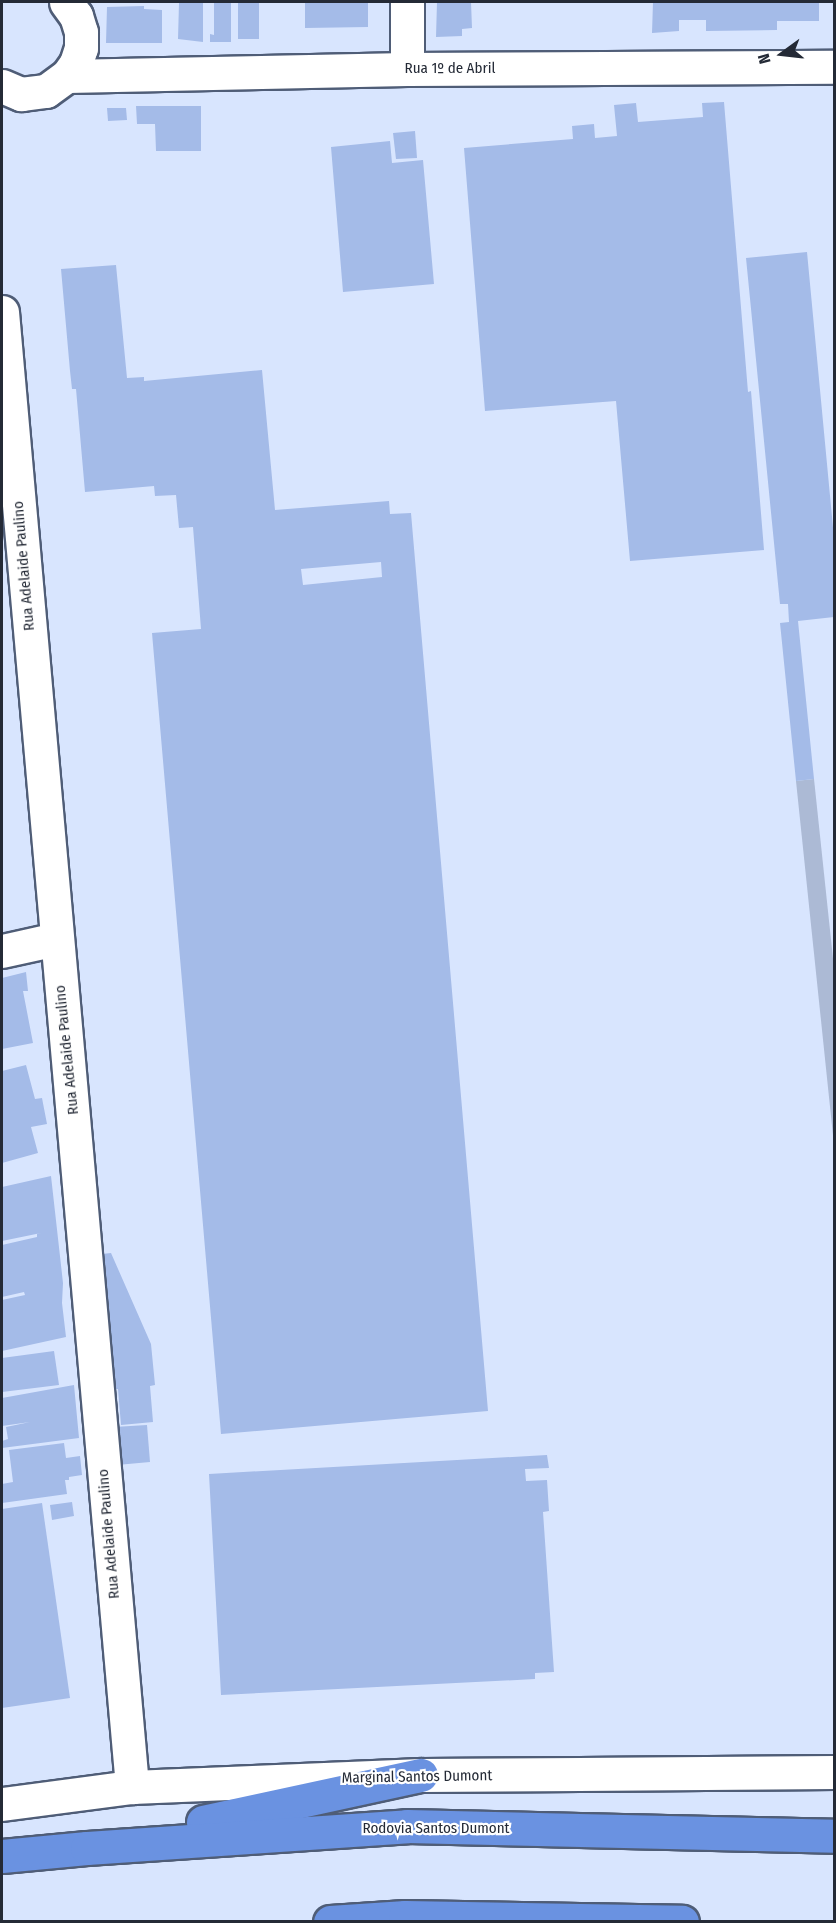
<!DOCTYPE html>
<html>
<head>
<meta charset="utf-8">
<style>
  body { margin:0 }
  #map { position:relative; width:836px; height:1923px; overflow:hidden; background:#d8e5fe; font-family:"Fira Sans Condensed",sans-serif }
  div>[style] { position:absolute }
  .green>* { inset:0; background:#acbad5 }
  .building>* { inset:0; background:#a4bbe8 }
  .roads { filter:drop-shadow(2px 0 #4f5d77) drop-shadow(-2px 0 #4f5d77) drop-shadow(0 2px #4f5d77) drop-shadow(0 -2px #4f5d77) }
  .street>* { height:33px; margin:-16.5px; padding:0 16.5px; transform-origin:16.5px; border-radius:16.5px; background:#fff }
  .secondary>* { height:33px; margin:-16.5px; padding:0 16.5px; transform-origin:16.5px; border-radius:16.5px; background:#fff }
  .highway>* { height:33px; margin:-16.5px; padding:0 16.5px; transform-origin:16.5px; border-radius:16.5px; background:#6a92e1 }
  span { translate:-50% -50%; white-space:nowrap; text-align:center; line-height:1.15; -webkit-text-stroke:4.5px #fff; paint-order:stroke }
  .street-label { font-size:15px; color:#242a36 }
  .frame { position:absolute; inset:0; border:3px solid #242a36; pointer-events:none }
  .north { position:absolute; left:752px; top:24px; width:60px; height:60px; -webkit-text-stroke:4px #fff; paint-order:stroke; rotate:255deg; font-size:16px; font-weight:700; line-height:24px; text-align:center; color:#242a36 }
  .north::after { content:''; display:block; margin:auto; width:21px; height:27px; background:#242a36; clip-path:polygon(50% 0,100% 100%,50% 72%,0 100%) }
</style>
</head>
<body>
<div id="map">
  <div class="green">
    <div style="clip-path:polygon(814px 779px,834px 968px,834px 1145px,796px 781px)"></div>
  </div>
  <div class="building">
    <div style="clip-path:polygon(238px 2px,259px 2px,259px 39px,238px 39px)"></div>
    <div style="clip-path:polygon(305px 2px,368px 2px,368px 27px,305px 28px)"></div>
    <div style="clip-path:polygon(437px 2px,471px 2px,472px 28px,462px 29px,462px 36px,436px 37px)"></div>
    <div style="clip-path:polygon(653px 2px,819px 2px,819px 21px,777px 21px,777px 30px,706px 31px,706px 20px,679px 20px,679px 31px,652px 33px)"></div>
    <div style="clip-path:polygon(179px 3px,203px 3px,203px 42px,178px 39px)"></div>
    <div style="clip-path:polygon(214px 3px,231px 3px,231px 42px,210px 42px,210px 34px,214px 35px)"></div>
    <div style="clip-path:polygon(144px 6px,144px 9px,162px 10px,162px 43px,106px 43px,107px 7px)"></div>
    <div style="clip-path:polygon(724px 102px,748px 392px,751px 391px,764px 550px,630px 561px,616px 401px,485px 411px,464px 148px,573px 139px,572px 126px,594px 124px,595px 138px,617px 136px,614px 105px,636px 103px,638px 122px,703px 117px,702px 103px)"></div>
    <div style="clip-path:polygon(136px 106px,201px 106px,201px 151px,156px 151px,155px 124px,137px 124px)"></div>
    <div style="clip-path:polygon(107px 108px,126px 108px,127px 120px,108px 121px)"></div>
    <div style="clip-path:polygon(415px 131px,417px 158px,396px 159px,393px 133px)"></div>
    <div style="clip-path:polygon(390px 141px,392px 163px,423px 160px,434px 284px,343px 292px,331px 147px)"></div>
    <div style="clip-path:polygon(807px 252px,834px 538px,834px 617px,798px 621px,814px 779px,796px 781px,780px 623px,789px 622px,788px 604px,780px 604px,746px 258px)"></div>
    <div style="clip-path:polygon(evenodd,116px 265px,127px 378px,144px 377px,144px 381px,262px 370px,275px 510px,389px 501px,390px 514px,411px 513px,488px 1411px,221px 1434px,152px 633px,201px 629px,193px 527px,179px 528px,176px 495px,155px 496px,154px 486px,85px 492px,76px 389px,72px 389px,70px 371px,61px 269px,116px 265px,381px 562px,382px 577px,303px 585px,301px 569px,381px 562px)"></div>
    <div style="clip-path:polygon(26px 972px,28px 991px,23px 991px,33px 1043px,2px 1049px,2px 978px)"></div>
    <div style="clip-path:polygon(26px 1065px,35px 1099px,42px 1098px,47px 1124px,31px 1127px,38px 1153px,2px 1163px,2px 1071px)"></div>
    <div style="clip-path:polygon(51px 1176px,63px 1283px,62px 1303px,66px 1337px,2px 1351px,2px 1300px,25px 1295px,24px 1292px,2px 1297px,2px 1245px,37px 1237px,37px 1234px,41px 1233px,2px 1241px,2px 1187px)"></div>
    <div style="clip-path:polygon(111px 1253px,151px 1344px,155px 1385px,150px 1386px,153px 1422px,121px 1425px,118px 1389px,114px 1389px,102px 1254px)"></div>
    <div style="clip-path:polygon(54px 1351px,59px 1385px,2px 1392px,2px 1358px)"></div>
    <div style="clip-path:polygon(74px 1385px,79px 1438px,2px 1448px,2px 1441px,8px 1439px,6px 1427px,30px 1422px,2px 1426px,2px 1398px)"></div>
    <div style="clip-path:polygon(147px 1425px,150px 1462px,117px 1465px,114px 1427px)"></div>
    <div style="clip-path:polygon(64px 1443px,66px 1458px,80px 1456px,82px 1475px,69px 1477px,69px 1480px,65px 1480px,67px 1494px,2px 1503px,2px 1484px,13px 1482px,9px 1450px)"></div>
    <div style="clip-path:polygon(547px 1455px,549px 1468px,525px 1469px,526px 1481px,547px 1480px,549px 1511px,543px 1512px,554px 1672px,535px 1673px,535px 1679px,221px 1695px,209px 1474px)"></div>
    <div style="clip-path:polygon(72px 1502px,74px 1516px,52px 1520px,50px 1505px)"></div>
    <div style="clip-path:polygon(42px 1503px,70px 1698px,2px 1708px,2px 1509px)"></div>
  </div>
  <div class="roads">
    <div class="street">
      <div style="left:407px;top:69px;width:67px;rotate:-90deg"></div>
      <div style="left:67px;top:76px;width:340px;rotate:-1.2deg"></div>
      <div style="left:407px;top:69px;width:427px;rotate:-0.3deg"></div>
      <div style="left:2px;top:86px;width:21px;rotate:23deg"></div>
      <div style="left:21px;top:94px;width:25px;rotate:-7deg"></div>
      <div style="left:46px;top:91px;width:26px;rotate:-36deg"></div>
      <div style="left:67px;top:76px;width:16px;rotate:-55deg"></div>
      <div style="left:76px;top:63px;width:16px;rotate:-72deg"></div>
      <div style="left:81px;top:48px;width:16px;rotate:-90deg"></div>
      <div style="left:81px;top:32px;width:17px;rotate:-107deg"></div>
      <div style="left:76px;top:16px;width:17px;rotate:-126deg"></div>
      <div style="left:2px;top:312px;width:1481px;rotate:84.96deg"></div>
      <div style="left:2px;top:951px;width:55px;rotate:-12.5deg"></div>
    </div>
    <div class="secondary">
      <div style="left:2px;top:1804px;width:131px;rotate:-7.5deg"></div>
      <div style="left:132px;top:1787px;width:289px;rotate:-2.4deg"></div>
      <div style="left:421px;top:1775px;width:413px;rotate:-0.4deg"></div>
    </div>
    <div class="highway">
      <div style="left:203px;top:1822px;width:223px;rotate:-12.2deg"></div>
      <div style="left:2px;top:1856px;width:85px;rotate:-5.4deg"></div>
      <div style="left:87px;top:1848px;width:321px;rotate:-3.9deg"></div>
      <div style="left:407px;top:1826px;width:427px;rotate:1.3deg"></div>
      <div style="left:330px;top:1922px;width:75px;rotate:-3.8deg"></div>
      <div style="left:405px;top:1917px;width:277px;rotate:1deg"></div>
    </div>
  </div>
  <div class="street-label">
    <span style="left:450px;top:69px">Rua 1º de Abril</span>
    <span style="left:24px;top:566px;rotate:-95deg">Rua Adelaide Paulino</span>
    <span style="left:67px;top:1050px;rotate:-96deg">Rua Adelaide Paulino</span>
    <span style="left:109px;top:1534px;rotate:-95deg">Rua Adelaide Paulino</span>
    <span style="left:417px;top:1777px;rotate:-1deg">Marginal Santos Dumont</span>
    <span style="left:436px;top:1829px">Rodovia Santos Dumont</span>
  </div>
  <div class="frame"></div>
  <div class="north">N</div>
</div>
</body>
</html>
